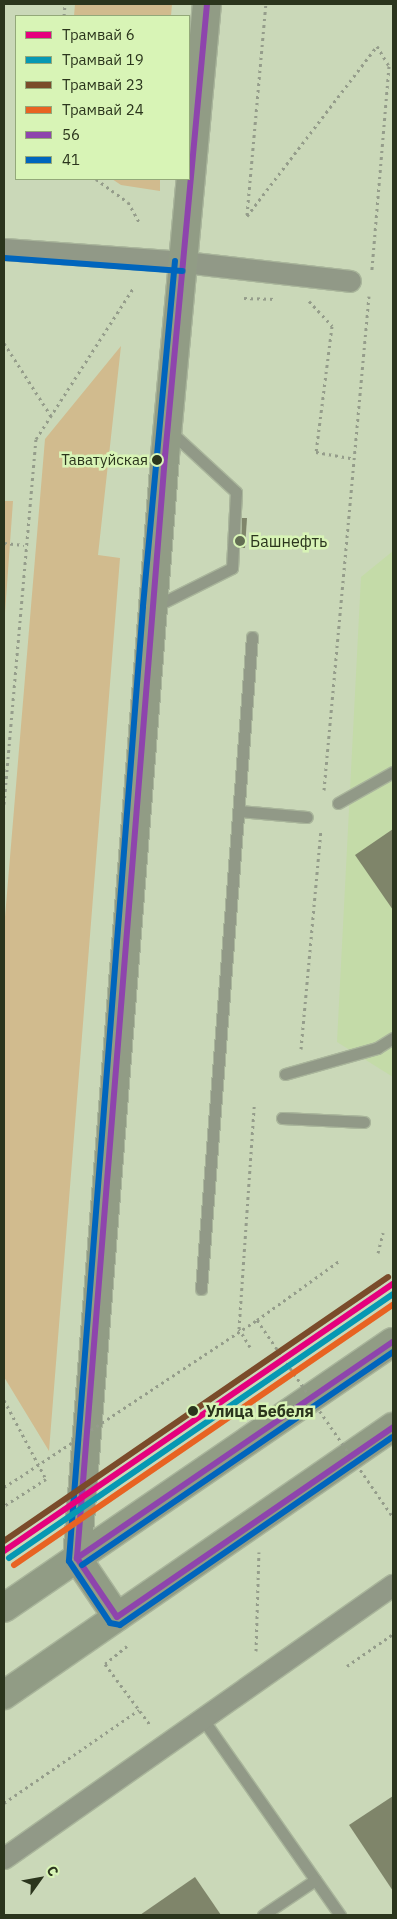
<!DOCTYPE html>
<html>
<head>
<meta charset="utf-8">
<style>
  body { margin:0 }
  #map { position:relative; width:397px; height:1919px; overflow:hidden; background:#cad8b8; font-family:"IBM Plex Sans",sans-serif }
  div>[style] { position:absolute }
  .built>* { inset:0; background:#c4dba8 }
  .green>* { inset:0; background:#d1bb8e }
  .building>* { inset:0; background:#7f856a }
  .path>* { height:3px; margin-top:-1.5px; transform-origin:0; background:repeating-linear-gradient(90deg,#959d8b 0 2.5px,transparent 0 6.5px) }
  .roads { filter:drop-shadow(1px 0 #a9b59b) drop-shadow(-1px 0 #a9b59b) drop-shadow(0 1px #a9b59b) drop-shadow(0 -1px #a9b59b) }
  .lane>* { height:11px; margin:-5.5px; padding:0 5.5px; transform-origin:5.5px; border-radius:5.5px; background:#919987 }
  .street>* { height:21px; margin:-10.5px; padding:0 10.5px; transform-origin:10.5px; border-radius:10.5px; background:#919987 }
  .primary>* { height:28px; margin:-14px; padding:0 14px; transform-origin:14px; border-radius:14px; background:#919c85 }
  .path-bridge>* { height:3px; margin-top:-1.5px; transform-origin:0; background:repeating-linear-gradient(90deg,#959d8b 0 2.5px,transparent 0 6.5px) }
  .bus-1>* { height:6px; margin:-3px; padding:0 3px; transform-origin:3px; border-radius:3px; background:#8e44ad }
  .bus-2>* { height:6px; margin:-3px; padding:0 3px; transform-origin:3px; border-radius:3px; background:#0065bd }
  .tram-1>* { height:6px; margin:-3px; padding:0 3px; transform-origin:3px; border-radius:3px; background:#e5007d }
  .tram-2>* { height:6px; margin:-3px; padding:0 3px; transform-origin:3px; border-radius:3px; background:#0698b3 }
  .tram-3>* { height:6px; margin:-3px; padding:0 3px; transform-origin:3px; border-radius:3px; background:#7a4b2a }
  .tram-4>* { height:6px; margin:-3px; padding:0 3px; transform-origin:3px; border-radius:3px; background:#e86322 }
  .dots>* { width:14px; height:14px; translate:-50% -50%; box-sizing:border-box; border:2px solid #d8f4b6; border-radius:50% }
  span { translate:-50% -50%; white-space:nowrap; text-align:center; line-height:1.15; -webkit-text-stroke:5px #d8f4b6; paint-order:stroke }
  .bus-label { font-size:15px; color:#2b351d }
  .right { translate:-100% -50%; text-align:right }
  .poi-label { font-size:16px; color:#2b351d }
  .left { translate:0 -50%; text-align:left }
  .stop-label { font-size:16px; color:#2b351d; font-weight:700 }
  .frame { position:absolute; inset:0; border:5px solid #2b351d; pointer-events:none }
  .legend { position:absolute; left:15px; top:15px; width:175px; height:165px; box-sizing:border-box; background:#d8f4b6; border:1px solid #93a879; margin:0; padding:6px 9px; list-style:none; font-size:15px; color:#2b351d }
  .legend li { display:flex; align-items:center; gap:10px; height:25px }
  .legend b { width:25px; border:1px solid #93a879 }
  .north { position:absolute; left:15px; top:1854px; width:50px; height:50px; -webkit-text-stroke:4px #d8f4b6; paint-order:stroke; rotate:58deg; font-size:14px; font-weight:700; line-height:20px; text-align:center; color:#2b351d }
  .north::after { content:''; display:block; margin:auto; width:18px; height:22px; background:#2b351d; clip-path:polygon(50% 0,100% 100%,50% 72%,0 100%) }
</style>
</head>
<body>
<div id="map">
  <div class="built">
    <div style="clip-path:polygon(393px 551px,393px 1077px,337px 1042px,361px 577px)"></div>
  </div>
  <div class="green">
    <div style="clip-path:polygon(75px 4px,172px 4px,171px 16px,74px 16px)"></div>
    <div style="clip-path:polygon(112px 179px,160px 179px,160px 191px,121px 185px)"></div>
    <div style="clip-path:polygon(121px 346px,98px 555px,120px 558px,49px 1451px,4px 1377px,4px 929px,45px 439px)"></div>
    <div style="clip-path:polygon(4px 501px,13px 501px,4px 627px)"></div>
  </div>
  <div class="building">
    <div style="clip-path:polygon(242px 518px,247px 518px,245px 548px,241px 548px)"></div>
    <div style="clip-path:polygon(393px 829px,393px 910px,355px 855px)"></div>
    <div style="clip-path:polygon(393px 1796px,393px 1891px,349px 1825px)"></div>
    <div style="clip-path:polygon(195px 1877px,221px 1915px,140px 1915px)"></div>
  </div>
  <div class="path">
    <div style="left:64px;top:16px;width:12px;rotate:-85deg"></div>
    <div style="left:96px;top:179px;width:39px;rotate:36deg"></div>
    <div style="left:128px;top:202px;width:23px;rotate:61deg"></div>
    <div style="left:247px;top:215px;width:212px;rotate:-84.9deg"></div>
    <div style="left:247px;top:216px;width:214px;rotate:-52.6deg"></div>
    <div style="left:377px;top:46px;width:23px;rotate:59deg"></div>
    <div style="left:389px;top:66px;width:205px;rotate:94.8deg"></div>
    <div style="left:244px;top:298px;width:32px;rotate:2deg"></div>
    <div style="left:309px;top:301px;width:34px;rotate:47deg"></div>
    <div style="left:332px;top:326px;width:127px;rotate:97.2deg"></div>
    <div style="left:316px;top:452px;width:39px;rotate:10deg"></div>
    <div style="left:4px;top:343px;width:87px;rotate:57.2deg"></div>
    <div style="left:4px;top:543px;width:20px;rotate:6deg"></div>
    <div style="left:324px;top:790px;width:496px;rotate:-84.8deg"></div>
    <div style="left:4px;top:804px;width:366px;rotate:-85deg"></div>
    <div style="left:36px;top:439px;width:181px;rotate:-57.2deg"></div>
    <div style="left:301px;top:1049px;width:219px;rotate:-84.8deg"></div>
    <div style="left:378px;top:1253px;width:21px;rotate:-76deg"></div>
    <div style="left:257px;top:1320px;width:101px;rotate:-35.7deg"></div>
    <div style="left:250px;top:1347px;width:21px;rotate:-121deg"></div>
    <div style="left:239px;top:1329px;width:223px;rotate:-86.1deg"></div>
    <div style="left:4px;top:1400px;width:89px;rotate:62deg"></div>
    <div style="left:46px;top:1479px;width:50px;rotate:147.3deg"></div>
    <div style="left:4px;top:1487px;width:26px;rotate:-32deg"></div>
    <div style="left:127px;top:1646px;width:28px;rotate:141deg"></div>
    <div style="left:105px;top:1664px;width:77px;rotate:53.4deg"></div>
    <div style="left:256px;top:1651px;width:99px;rotate:-88.3deg"></div>
    <div style="left:347px;top:1666px;width:56px;rotate:-34.8deg"></div>
    <div style="left:4px;top:1803px;width:164px;rotate:-34.6deg"></div>
  </div>
  <div class="roads">
    <div class="lane">
      <div style="left:154px;top:607px;width:87px;rotate:-26.6deg"></div>
      <div style="left:232px;top:568px;width:76px;rotate:-87deg"></div>
      <div style="left:236px;top:492px;width:90px;rotate:-137.3deg"></div>
      <div style="left:338px;top:803px;width:63px;rotate:-29.4deg"></div>
      <div style="left:239px;top:811px;width:68px;rotate:5deg"></div>
      <div style="left:285px;top:1074px;width:96px;rotate:-15.8deg"></div>
      <div style="left:377px;top:1048px;width:19px;rotate:-32deg"></div>
      <div style="left:282px;top:1118px;width:82px;rotate:2.8deg"></div>
      <div style="left:201px;top:1289px;width:654px;rotate:-85.53deg"></div>
      <div style="left:202px;top:1718px;width:241px;rotate:55deg"></div>
      <div style="left:263px;top:1915px;width:63px;rotate:-33.9deg"></div>
    </div>
    <div class="street">
      <div style="left:4px;top:249px;width:180px;rotate:4.1deg"></div>
      <div style="left:184px;top:262px;width:167px;rotate:6.5deg"></div>
      <div style="left:4px;top:1858px;width:475px;rotate:-35.1deg"></div>
    </div>
    <div class="primary">
      <div style="left:4px;top:1608px;width:471px;rotate:-34.4deg"></div>
      <div style="left:117px;top:1617px;width:71px;rotate:-124.1deg"></div>
      <div style="left:77px;top:1558px;width:1106px;rotate:-85.43deg"></div>
      <div style="left:165px;top:456px;width:454px;rotate:-84.7deg"></div>
      <div style="left:4px;top:1695px;width:472px;rotate:-34.6deg"></div>
    </div>
  </div>
  <div class="path-bridge">
    <div style="left:26px;top:1473px;width:277px;rotate:-33.5deg"></div>
    <div style="left:257px;top:1320px;width:239px;rotate:55.4deg"></div>
  </div>
  <div class="bus-1">
    <div style="left:207px;top:4px;width:454px;rotate:95.3deg"></div>
    <div style="left:165px;top:456px;width:1106px;rotate:94.57deg"></div>
    <div style="left:77px;top:1558px;width:71px;rotate:55.9deg"></div>
    <div style="left:117px;top:1617px;width:335px;rotate:-34.5deg"></div>
    <div style="left:77px;top:1558px;width:383px;rotate:-34.4deg"></div>
  </div>
  <div class="bus-2">
    <div style="left:4px;top:258px;width:179px;rotate:4.2deg"></div>
    <div style="left:175px;top:261px;width:347px;rotate:95.3deg"></div>
    <div style="left:143px;top:607px;width:957px;rotate:94.44deg"></div>
    <div style="left:69px;top:1561px;width:74px;rotate:56.5deg"></div>
    <div style="left:110px;top:1623px;width:10px;rotate:11deg"></div>
    <div style="left:120px;top:1625px;width:331px;rotate:-34.6deg"></div>
    <div style="left:82px;top:1565px;width:377px;rotate:-34.4deg"></div>
  </div>
  <div class="tram-1">
    <div style="left:4px;top:1551px;width:472px;rotate:-34.5deg"></div>
  </div>
  <div class="tram-2">
    <div style="left:9px;top:1558px;width:466px;rotate:-34.5deg"></div>
  </div>
  <div class="tram-3">
    <div style="left:4px;top:1541px;width:466px;rotate:-34.5deg"></div>
  </div>
  <div class="tram-4">
    <div style="left:14px;top:1565px;width:460px;rotate:-34.5deg"></div>
  </div>
  <div class="dots">
    <div style="left:157px;top:460px;background:#2b351d"></div>
    <div style="left:240px;top:541px;background:#636e53"></div>
    <div style="left:193px;top:1411px;background:#2b351d"></div>
  </div>
  <div class="bus-label">
    <span class="right" style="left:148px;top:460px">Таватуйская</span>
  </div>
  <div class="poi-label">
    <span class="left" style="left:250px;top:541px">Башнефть</span>
  </div>
  <div class="stop-label">
    <span class="left" style="left:206px;top:1411px">Улица Бебеля</span>
  </div>
  <div class="frame"></div>
  <ul class="legend">
  <li><b style="height:6px;background:#e5007d"></b>Трамвай 6</li>
  <li><b style="height:6px;background:#0698b3"></b>Трамвай 19</li>
  <li><b style="height:6px;background:#7a4b2a"></b>Трамвай 23</li>
  <li><b style="height:6px;background:#e86322"></b>Трамвай 24</li>
  <li><b style="height:6px;background:#8e44ad"></b>56</li>
  <li><b style="height:6px;background:#0065bd"></b>41</li>
  </ul>
  <div class="north">С</div>
</div>
</body>
</html>
